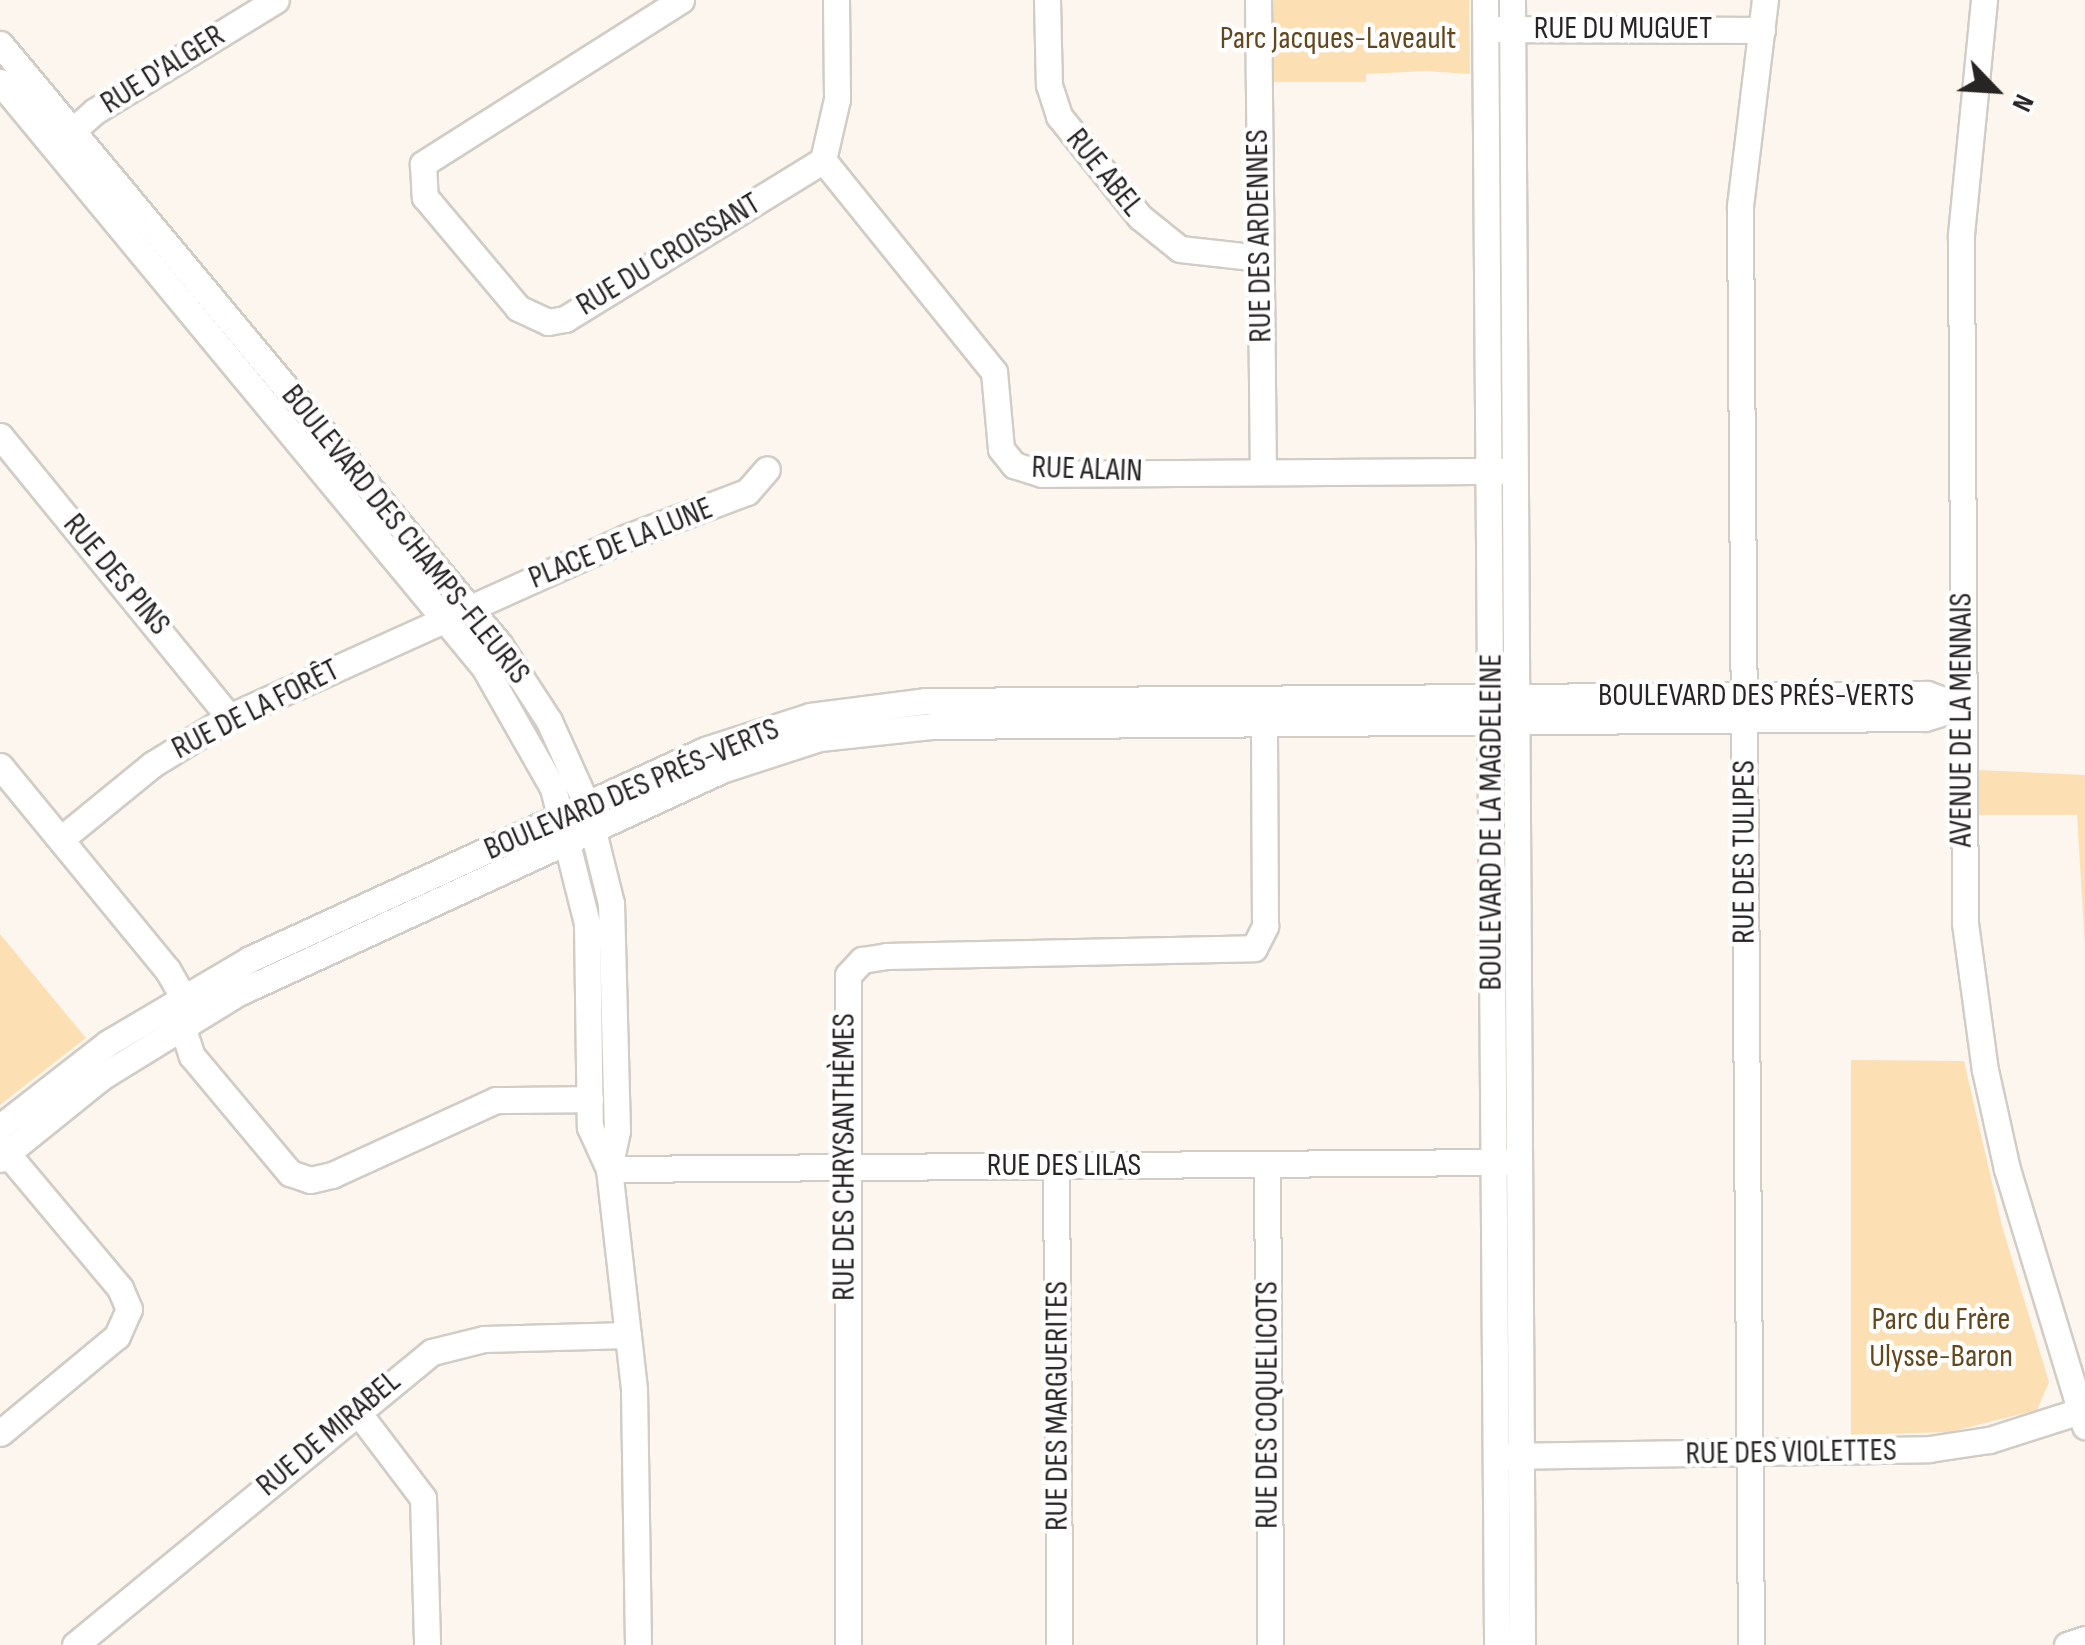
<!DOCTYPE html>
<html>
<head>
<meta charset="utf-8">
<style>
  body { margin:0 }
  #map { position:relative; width:2085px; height:1645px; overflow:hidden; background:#fcf6ef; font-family:"Sofia Sans Condensed",sans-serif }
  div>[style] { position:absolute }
  .green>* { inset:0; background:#fddfb4 }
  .roads { filter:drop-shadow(2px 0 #d1ccc5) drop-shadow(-2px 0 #d1ccc5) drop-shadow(0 2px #d1ccc5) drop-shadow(0 -2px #d1ccc5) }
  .minor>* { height:25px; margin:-12.5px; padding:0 12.5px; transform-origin:12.5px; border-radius:12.5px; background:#fff }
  span { translate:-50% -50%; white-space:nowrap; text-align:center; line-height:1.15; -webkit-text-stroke:9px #fff; paint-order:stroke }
  .street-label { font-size:32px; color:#272523 }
  .park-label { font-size:32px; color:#63481e }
  .north { position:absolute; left:1945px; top:40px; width:100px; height:100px; -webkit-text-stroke:8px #fff; paint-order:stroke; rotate:115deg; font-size:28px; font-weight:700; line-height:40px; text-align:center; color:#272523 }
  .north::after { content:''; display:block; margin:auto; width:35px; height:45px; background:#272523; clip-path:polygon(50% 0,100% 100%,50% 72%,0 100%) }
</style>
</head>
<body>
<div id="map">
  <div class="green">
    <div style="clip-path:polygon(1271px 0,1469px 0,1470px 74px,1425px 71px,1366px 74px,1366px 82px,1271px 82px)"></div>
    <div style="clip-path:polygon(1978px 770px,2085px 775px,2085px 946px,2077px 815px,1978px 815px)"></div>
    <div style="clip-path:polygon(0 934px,86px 1038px,0 1105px)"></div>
    <div style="clip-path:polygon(1851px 1060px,1964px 1061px,2002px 1226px,2049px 1382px,2037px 1410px,1950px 1432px,1851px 1435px)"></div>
  </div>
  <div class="roads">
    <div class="minor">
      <div style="left:681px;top:0;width:306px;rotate:147.6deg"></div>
      <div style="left:423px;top:164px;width:33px;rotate:87deg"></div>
      <div style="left:425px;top:197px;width:145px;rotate:50deg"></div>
      <div style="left:518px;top:308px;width:33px;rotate:25deg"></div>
      <div style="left:548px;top:322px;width:17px;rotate:-10deg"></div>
      <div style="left:565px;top:319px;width:303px;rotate:-31.6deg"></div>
      <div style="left:836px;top:0;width:99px;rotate:89.4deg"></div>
      <div style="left:837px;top:99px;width:63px;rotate:102.9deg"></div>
      <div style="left:823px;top:160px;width:272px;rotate:51.1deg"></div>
      <div style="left:994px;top:372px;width:77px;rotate:84.8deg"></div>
      <div style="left:1001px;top:449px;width:21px;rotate:51deg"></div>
      <div style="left:1014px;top:465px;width:29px;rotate:18deg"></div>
      <div style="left:1042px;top:474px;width:461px;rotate:-0.4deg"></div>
      <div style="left:1047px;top:0;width:85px;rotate:88.7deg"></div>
      <div style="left:1049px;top:85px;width:33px;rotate:72deg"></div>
      <div style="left:1059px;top:116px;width:129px;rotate:51.3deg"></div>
      <div style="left:1140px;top:217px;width:51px;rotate:38.7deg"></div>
      <div style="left:1180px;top:249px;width:81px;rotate:6.4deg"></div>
      <div style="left:1258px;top:0;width:472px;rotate:89.4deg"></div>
      <div style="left:1485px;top:0;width:1645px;rotate:89.58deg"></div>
      <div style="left:1512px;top:0;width:1645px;rotate:89.65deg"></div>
      <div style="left:1984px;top:0;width:237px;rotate:95.6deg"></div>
      <div style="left:1961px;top:236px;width:687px;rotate:89.67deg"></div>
      <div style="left:1965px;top:923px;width:148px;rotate:82.3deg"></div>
      <div style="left:1985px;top:1070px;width:101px;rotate:77.5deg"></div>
      <div style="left:2007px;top:1169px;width:269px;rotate:73.1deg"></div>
      <div style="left:1497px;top:29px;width:265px;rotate:0.2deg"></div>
      <div style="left:0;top:44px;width:780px;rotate:50.25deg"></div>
      <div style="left:499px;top:644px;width:92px;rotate:57deg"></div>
      <div style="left:549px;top:721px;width:90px;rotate:65.7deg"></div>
      <div style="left:586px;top:803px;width:103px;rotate:76deg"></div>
      <div style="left:611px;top:903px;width:228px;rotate:88.5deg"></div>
      <div style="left:617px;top:1131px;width:39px;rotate:102deg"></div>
      <div style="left:0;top:82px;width:759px;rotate:50.4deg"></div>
      <div style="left:484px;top:667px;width:139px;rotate:60.3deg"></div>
      <div style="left:553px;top:788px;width:139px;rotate:75.9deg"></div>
      <div style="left:587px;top:923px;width:204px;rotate:89.2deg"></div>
      <div style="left:590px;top:1127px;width:46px;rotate:65.7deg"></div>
      <div style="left:609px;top:1169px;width:222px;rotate:83.5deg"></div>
      <div style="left:634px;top:1390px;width:255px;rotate:89.1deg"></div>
      <div style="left:62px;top:140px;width:44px;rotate:-41.3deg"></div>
      <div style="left:95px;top:111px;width:212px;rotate:-31.5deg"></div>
      <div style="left:0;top:436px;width:362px;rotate:50.8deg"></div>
      <div style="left:0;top:766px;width:263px;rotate:50.6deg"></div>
      <div style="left:167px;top:969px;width:39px;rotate:60deg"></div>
      <div style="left:187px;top:1003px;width:29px;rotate:96deg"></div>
      <div style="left:184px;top:1032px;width:25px;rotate:72deg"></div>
      <div style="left:192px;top:1056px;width:153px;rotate:50.1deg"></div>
      <div style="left:290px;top:1173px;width:21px;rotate:19deg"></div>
      <div style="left:310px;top:1180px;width:23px;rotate:-13deg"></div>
      <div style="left:332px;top:1175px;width:180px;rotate:-24.6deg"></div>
      <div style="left:496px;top:1100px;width:94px;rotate:-0.6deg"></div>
      <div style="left:61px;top:839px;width:119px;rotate:-39.2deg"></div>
      <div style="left:153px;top:764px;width:89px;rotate:-31.7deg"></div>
      <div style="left:229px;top:717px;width:435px;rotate:-24.3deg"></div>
      <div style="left:625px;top:538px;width:130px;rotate:-20.7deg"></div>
      <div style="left:747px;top:492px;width:30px;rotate:-49deg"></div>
      <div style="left:0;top:1127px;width:137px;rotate:-37.9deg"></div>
      <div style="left:108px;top:1043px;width:165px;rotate:-30.6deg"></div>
      <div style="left:250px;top:959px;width:501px;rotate:-24.67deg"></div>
      <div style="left:705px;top:750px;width:110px;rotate:-17.9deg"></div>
      <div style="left:810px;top:716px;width:116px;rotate:-7.4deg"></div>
      <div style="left:925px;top:701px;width:1002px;rotate:-0.4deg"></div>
      <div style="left:1927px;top:694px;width:37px;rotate:20deg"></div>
      <div style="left:0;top:1145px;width:187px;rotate:50deg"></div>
      <div style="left:120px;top:1288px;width:23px;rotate:67deg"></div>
      <div style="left:129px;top:1309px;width:30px;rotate:114deg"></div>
      <div style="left:117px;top:1336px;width:152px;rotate:140.3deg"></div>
      <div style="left:0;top:1159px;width:132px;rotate:-38.9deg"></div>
      <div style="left:103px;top:1076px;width:158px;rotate:-31.6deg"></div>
      <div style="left:238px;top:993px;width:535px;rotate:-24.75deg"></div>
      <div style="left:724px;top:769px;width:101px;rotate:-17.9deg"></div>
      <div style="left:820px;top:738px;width:114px;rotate:-6.1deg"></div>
      <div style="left:933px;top:726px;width:992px;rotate:-0.46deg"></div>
      <div style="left:1925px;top:718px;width:39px;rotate:-17deg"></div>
      <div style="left:1267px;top:1165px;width:480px;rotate:89.6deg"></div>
      <div style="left:1056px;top:1166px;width:479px;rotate:89.6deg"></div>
      <div style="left:609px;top:1169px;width:900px;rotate:-0.45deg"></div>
      <div style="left:357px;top:1411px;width:109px;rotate:52.8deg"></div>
      <div style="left:423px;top:1498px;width:147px;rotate:88.4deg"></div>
      <div style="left:1505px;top:1456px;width:424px;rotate:-0.9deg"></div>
      <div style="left:1929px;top:1449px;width:61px;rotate:-8.5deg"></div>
      <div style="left:1989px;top:1440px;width:96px;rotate:-17.7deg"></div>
      <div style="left:75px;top:1645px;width:462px;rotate:-39.4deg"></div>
      <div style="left:432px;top:1352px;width:54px;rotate:-14deg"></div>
      <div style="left:484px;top:1339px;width:144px;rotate:-1.6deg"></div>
      <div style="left:848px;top:1645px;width:670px;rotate:-90deg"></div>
      <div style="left:848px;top:975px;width:21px;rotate:-47deg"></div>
      <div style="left:862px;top:960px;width:24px;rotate:-9deg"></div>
      <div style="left:886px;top:956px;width:368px;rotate:-1.2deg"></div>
      <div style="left:1254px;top:948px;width:25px;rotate:-63deg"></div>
      <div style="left:1265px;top:926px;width:217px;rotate:-90.3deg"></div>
      <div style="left:1751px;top:1645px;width:1439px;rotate:-90.44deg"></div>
      <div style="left:1740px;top:206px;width:208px;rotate:-83.1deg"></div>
      <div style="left:2067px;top:1645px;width:19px;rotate:-18deg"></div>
    </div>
  </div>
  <div class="street-label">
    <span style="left:1623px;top:29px">RUE DU MUGUET</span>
    <span style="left:163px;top:70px;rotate:-32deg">RUE D'ALGER</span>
    <span style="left:1104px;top:173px;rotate:51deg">RUE ABEL</span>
    <span style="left:1260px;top:236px;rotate:-91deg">RUE DES ARDENNES</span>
    <span style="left:669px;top:255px;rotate:-31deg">RUE DU CROISSANT</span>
    <span style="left:1087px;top:470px;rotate:2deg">RUE ALAIN</span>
    <span style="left:405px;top:535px;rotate:51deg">BOULEVARD DES CHAMPS-FLEURIS</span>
    <span style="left:621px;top:544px;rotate:-22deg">PLACE DE LA LUNE</span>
    <span style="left:116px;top:575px;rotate:50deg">RUE DES PINS</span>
    <span style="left:1756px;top:696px">BOULEVARD DES PRÉS-VERTS</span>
    <span style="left:256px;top:710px;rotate:-27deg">RUE DE LA FORÊT</span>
    <span style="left:1962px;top:720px;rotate:-90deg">AVENUE DE LA MENNAIS</span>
    <span style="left:632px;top:790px;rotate:-23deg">BOULEVARD DES PRÉS-VERTS</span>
    <span style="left:1492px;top:822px;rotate:-90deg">BOULEVARD DE LA MAGDELEINE</span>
    <span style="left:1745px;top:852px;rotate:-90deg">RUE DES TULIPES</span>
    <span style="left:845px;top:1157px;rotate:-90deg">RUE DES CHRYSANTHÈMES</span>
    <span style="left:1064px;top:1166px">RUE DES LILAS</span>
    <span style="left:1268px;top:1405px;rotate:-90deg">RUE DES COQUELICOTS</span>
    <span style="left:1058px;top:1406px;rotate:-90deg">RUE DES MARGUERITES</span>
    <span style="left:329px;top:1434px;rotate:-40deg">RUE DE MIRABEL</span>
    <span style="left:1791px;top:1453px;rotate:-1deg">RUE DES VIOLETTES</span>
  </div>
  <div class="park-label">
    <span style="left:1338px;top:39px">Parc Jacques-Laveault</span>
    <span style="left:1941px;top:1339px">Parc du Frère<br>Ulysse-Baron</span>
  </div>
  <div class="north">N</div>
</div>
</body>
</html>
